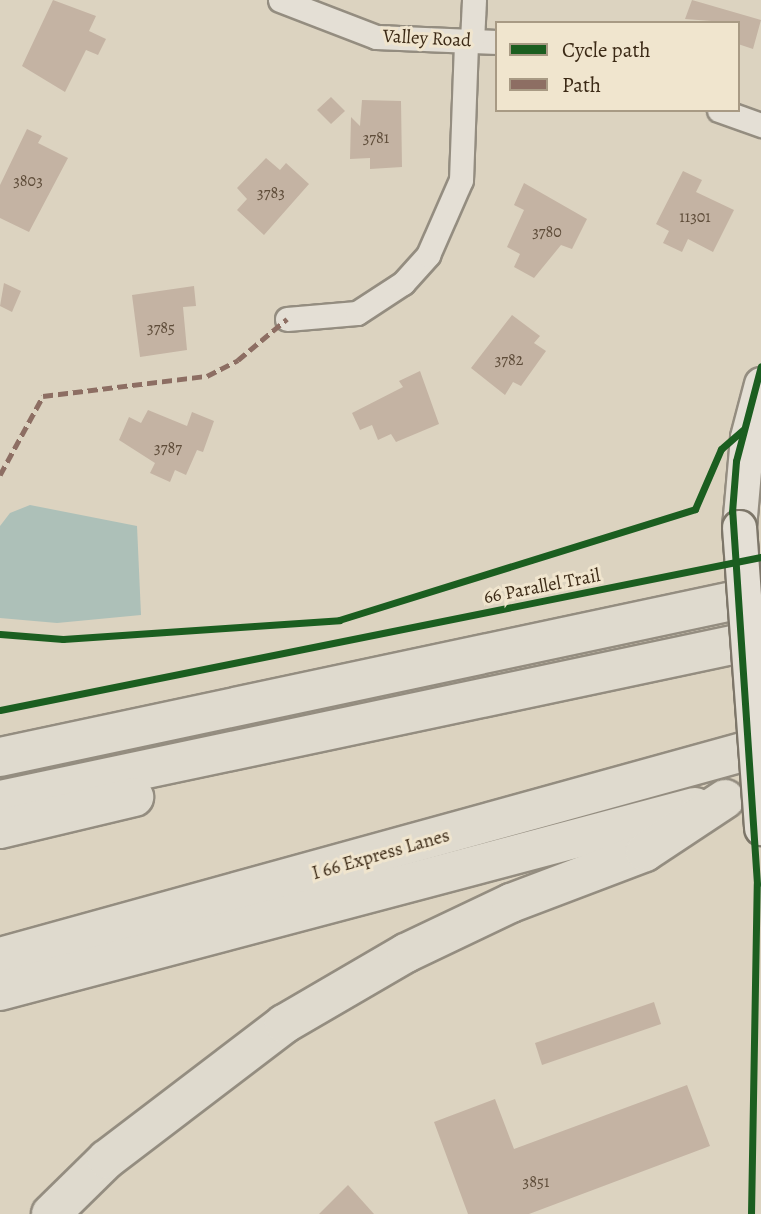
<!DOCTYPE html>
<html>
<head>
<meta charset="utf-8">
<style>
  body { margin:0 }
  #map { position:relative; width:761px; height:1214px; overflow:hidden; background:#dcd3c0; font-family:Alegreya,serif }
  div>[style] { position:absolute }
  .water>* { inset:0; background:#adc0b8 }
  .building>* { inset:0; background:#c4b3a3 }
  .roads { filter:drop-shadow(2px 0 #948d80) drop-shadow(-2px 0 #948d80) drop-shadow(0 2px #948d80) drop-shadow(0 -2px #948d80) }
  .street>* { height:23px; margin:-11.5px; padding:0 11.5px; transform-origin:11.5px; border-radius:11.5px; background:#e4dfd5 }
  .secondary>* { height:33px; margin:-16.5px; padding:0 16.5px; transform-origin:16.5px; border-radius:16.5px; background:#e4dfd5 }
  .highway>* { height:38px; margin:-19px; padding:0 19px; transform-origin:19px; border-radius:19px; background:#dfdace }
  .bridges { filter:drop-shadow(2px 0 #7d7669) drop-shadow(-2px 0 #7d7669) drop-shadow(0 2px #7d7669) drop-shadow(0 -2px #7d7669) }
  .secondary-bridge>* { height:33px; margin:-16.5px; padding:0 16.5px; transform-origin:16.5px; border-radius:16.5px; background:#e4dfd5 }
  .quiet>* { height:5px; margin-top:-2.5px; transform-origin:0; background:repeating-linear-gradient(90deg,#8d6e63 0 10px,transparent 0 15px) }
  .cycleway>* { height:7px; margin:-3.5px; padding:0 3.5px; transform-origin:3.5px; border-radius:3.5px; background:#1b5e20 }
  span { translate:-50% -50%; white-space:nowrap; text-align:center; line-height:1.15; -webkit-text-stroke:6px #f0e5ce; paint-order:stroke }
  .number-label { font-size:16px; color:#5e4c39 }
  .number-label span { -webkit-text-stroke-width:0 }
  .street-label { font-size:19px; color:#3c2a16 }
  .legend { position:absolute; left:495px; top:21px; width:245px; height:91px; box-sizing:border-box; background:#f0e5ce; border:2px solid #a89a84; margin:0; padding:9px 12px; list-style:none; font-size:21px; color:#3c2a16 }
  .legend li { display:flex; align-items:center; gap:14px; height:35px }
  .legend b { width:35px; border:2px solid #a89a84 }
</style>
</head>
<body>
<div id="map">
  <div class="water">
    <div style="clip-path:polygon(30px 505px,137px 526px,141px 615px,57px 623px,0 618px,0 526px,10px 513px)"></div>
  </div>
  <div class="building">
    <div style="clip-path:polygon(53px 0,96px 16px,89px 31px,106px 39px,98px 55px,86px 50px,65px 92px,22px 66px)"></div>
    <div style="clip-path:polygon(692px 0,761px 20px,753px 49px,738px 44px,738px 23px,685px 19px)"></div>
    <div style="clip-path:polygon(331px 97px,345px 111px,331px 124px,317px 110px)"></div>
    <div style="clip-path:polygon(362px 100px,401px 101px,402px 167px,370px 169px,370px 158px,350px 159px,351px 117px,360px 126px)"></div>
    <div style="clip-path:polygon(27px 129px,42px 136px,38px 143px,68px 158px,29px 232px,0 218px,0 185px)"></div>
    <div style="clip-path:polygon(266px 158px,280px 170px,286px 163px,309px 184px,264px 235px,237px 210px,247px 199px,237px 188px)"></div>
    <div style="clip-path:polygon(683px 171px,702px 180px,696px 192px,734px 210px,713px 252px,688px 239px,682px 252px,663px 243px,669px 231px,656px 224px)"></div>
    <div style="clip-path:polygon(524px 183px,587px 219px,572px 249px,561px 245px,534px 278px,514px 267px,520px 254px,507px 247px,524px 210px,514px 205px)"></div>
    <div style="clip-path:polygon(4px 283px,21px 291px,12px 312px,0 306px)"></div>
    <div style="clip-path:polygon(194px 286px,196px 306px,183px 307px,187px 350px,140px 357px,132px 295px)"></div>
    <div style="clip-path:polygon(512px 315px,540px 336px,534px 343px,546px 351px,521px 386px,513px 382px,505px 395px,471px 368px)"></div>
    <div style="clip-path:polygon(420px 371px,439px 424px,396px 442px,391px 434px,378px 440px,372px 425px,360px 430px,352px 413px,403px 387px,399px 381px)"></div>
    <div style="clip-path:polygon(148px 410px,187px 426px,192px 412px,214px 421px,203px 452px,197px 450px,186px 475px,175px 470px,170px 482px,150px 473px,155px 463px,119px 440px,129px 417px,141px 423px)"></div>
    <div style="clip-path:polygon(654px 1002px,661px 1024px,542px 1065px,535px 1043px)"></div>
    <div style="clip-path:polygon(687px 1085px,710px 1146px,529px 1214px,468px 1214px,434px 1122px,495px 1099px,514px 1149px)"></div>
    <div style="clip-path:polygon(348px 1185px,374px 1214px,319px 1214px)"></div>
  </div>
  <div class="roads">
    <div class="street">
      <div style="left:280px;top:0;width:103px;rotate:21.1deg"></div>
      <div style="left:376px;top:37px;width:121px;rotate:2.4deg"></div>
      <div style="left:472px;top:41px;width:41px;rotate:-87.2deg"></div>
      <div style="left:719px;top:110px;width:45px;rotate:19.7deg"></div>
      <div style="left:287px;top:319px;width:70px;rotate:-4.9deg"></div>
      <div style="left:357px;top:313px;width:55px;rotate:-33.1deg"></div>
      <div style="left:403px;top:283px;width:38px;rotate:-48deg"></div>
      <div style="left:428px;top:255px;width:82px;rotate:-66.3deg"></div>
      <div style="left:461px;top:180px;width:139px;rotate:-87.9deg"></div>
    </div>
    <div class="secondary">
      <div style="left:739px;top:527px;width:90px;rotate:-84.9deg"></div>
      <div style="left:747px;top:437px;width:55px;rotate:-75.2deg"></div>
    </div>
    <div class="highway">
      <div style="left:0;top:757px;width:778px;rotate:-12.02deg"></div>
      <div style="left:0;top:800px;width:778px;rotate:-11.95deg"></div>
      <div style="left:0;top:829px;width:138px;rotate:-13.4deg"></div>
      <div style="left:0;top:957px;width:789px;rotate:-15.43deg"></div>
      <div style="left:0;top:991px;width:719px;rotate:-14.83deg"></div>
      <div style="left:51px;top:1214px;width:78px;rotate:-44.5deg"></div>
      <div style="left:107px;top:1159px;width:223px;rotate:-37.3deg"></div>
      <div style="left:284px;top:1024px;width:141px;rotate:-30.2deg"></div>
      <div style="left:406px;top:953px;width:116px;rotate:-25.5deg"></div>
      <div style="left:511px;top:903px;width:143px;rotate:-20.8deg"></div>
      <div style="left:645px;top:852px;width:96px;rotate:-33.5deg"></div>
    </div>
  </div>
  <div class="bridges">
    <div class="secondary-bridge">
      <div style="left:739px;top:527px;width:302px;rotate:85.8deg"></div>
    </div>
  </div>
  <div class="quiet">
    <div style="left:0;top:475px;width:90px;rotate:-61.4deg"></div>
    <div style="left:43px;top:396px;width:165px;rotate:-7deg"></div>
    <div style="left:207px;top:376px;width:35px;rotate:-27deg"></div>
    <div style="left:238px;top:360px;width:64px;rotate:-39.9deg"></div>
  </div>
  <div class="cycleway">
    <div style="left:0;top:634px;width:63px;rotate:4.5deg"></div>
    <div style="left:63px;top:639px;width:277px;rotate:-3.9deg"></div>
    <div style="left:339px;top:620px;width:373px;rotate:-17.3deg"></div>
    <div style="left:695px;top:509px;width:65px;rotate:-66.6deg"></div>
    <div style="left:721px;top:449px;width:29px;rotate:-41deg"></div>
    <div style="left:0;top:710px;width:776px;rotate:-11.37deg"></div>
    <div style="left:751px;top:1214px;width:330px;rotate:-89deg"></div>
    <div style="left:757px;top:884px;width:373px;rotate:-93.8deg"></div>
    <div style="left:732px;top:512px;width:51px;rotate:-85.5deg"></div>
    <div style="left:736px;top:461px;width:98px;rotate:-75.3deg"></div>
  </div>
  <div class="number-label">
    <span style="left:376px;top:138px">3781</span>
    <span style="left:28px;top:181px">3803</span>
    <span style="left:271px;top:193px">3783</span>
    <span style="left:695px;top:217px">11301</span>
    <span style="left:547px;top:232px">3780</span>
    <span style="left:161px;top:328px">3785</span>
    <span style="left:509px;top:360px">3782</span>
    <span style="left:168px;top:448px">3787</span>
    <span style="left:536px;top:1182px">3851</span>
  </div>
  <div class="street-label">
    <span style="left:427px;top:39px;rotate:3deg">Valley Road</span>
    <span style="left:542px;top:587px;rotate:-11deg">66 Parallel Trail</span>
    <span style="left:381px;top:855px;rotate:-16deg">I 66 Express Lanes</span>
  </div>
  <ul class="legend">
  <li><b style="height:9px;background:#1b5e20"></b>Cycle path</li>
  <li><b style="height:9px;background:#8d6e63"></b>Path</li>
  </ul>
</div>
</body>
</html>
